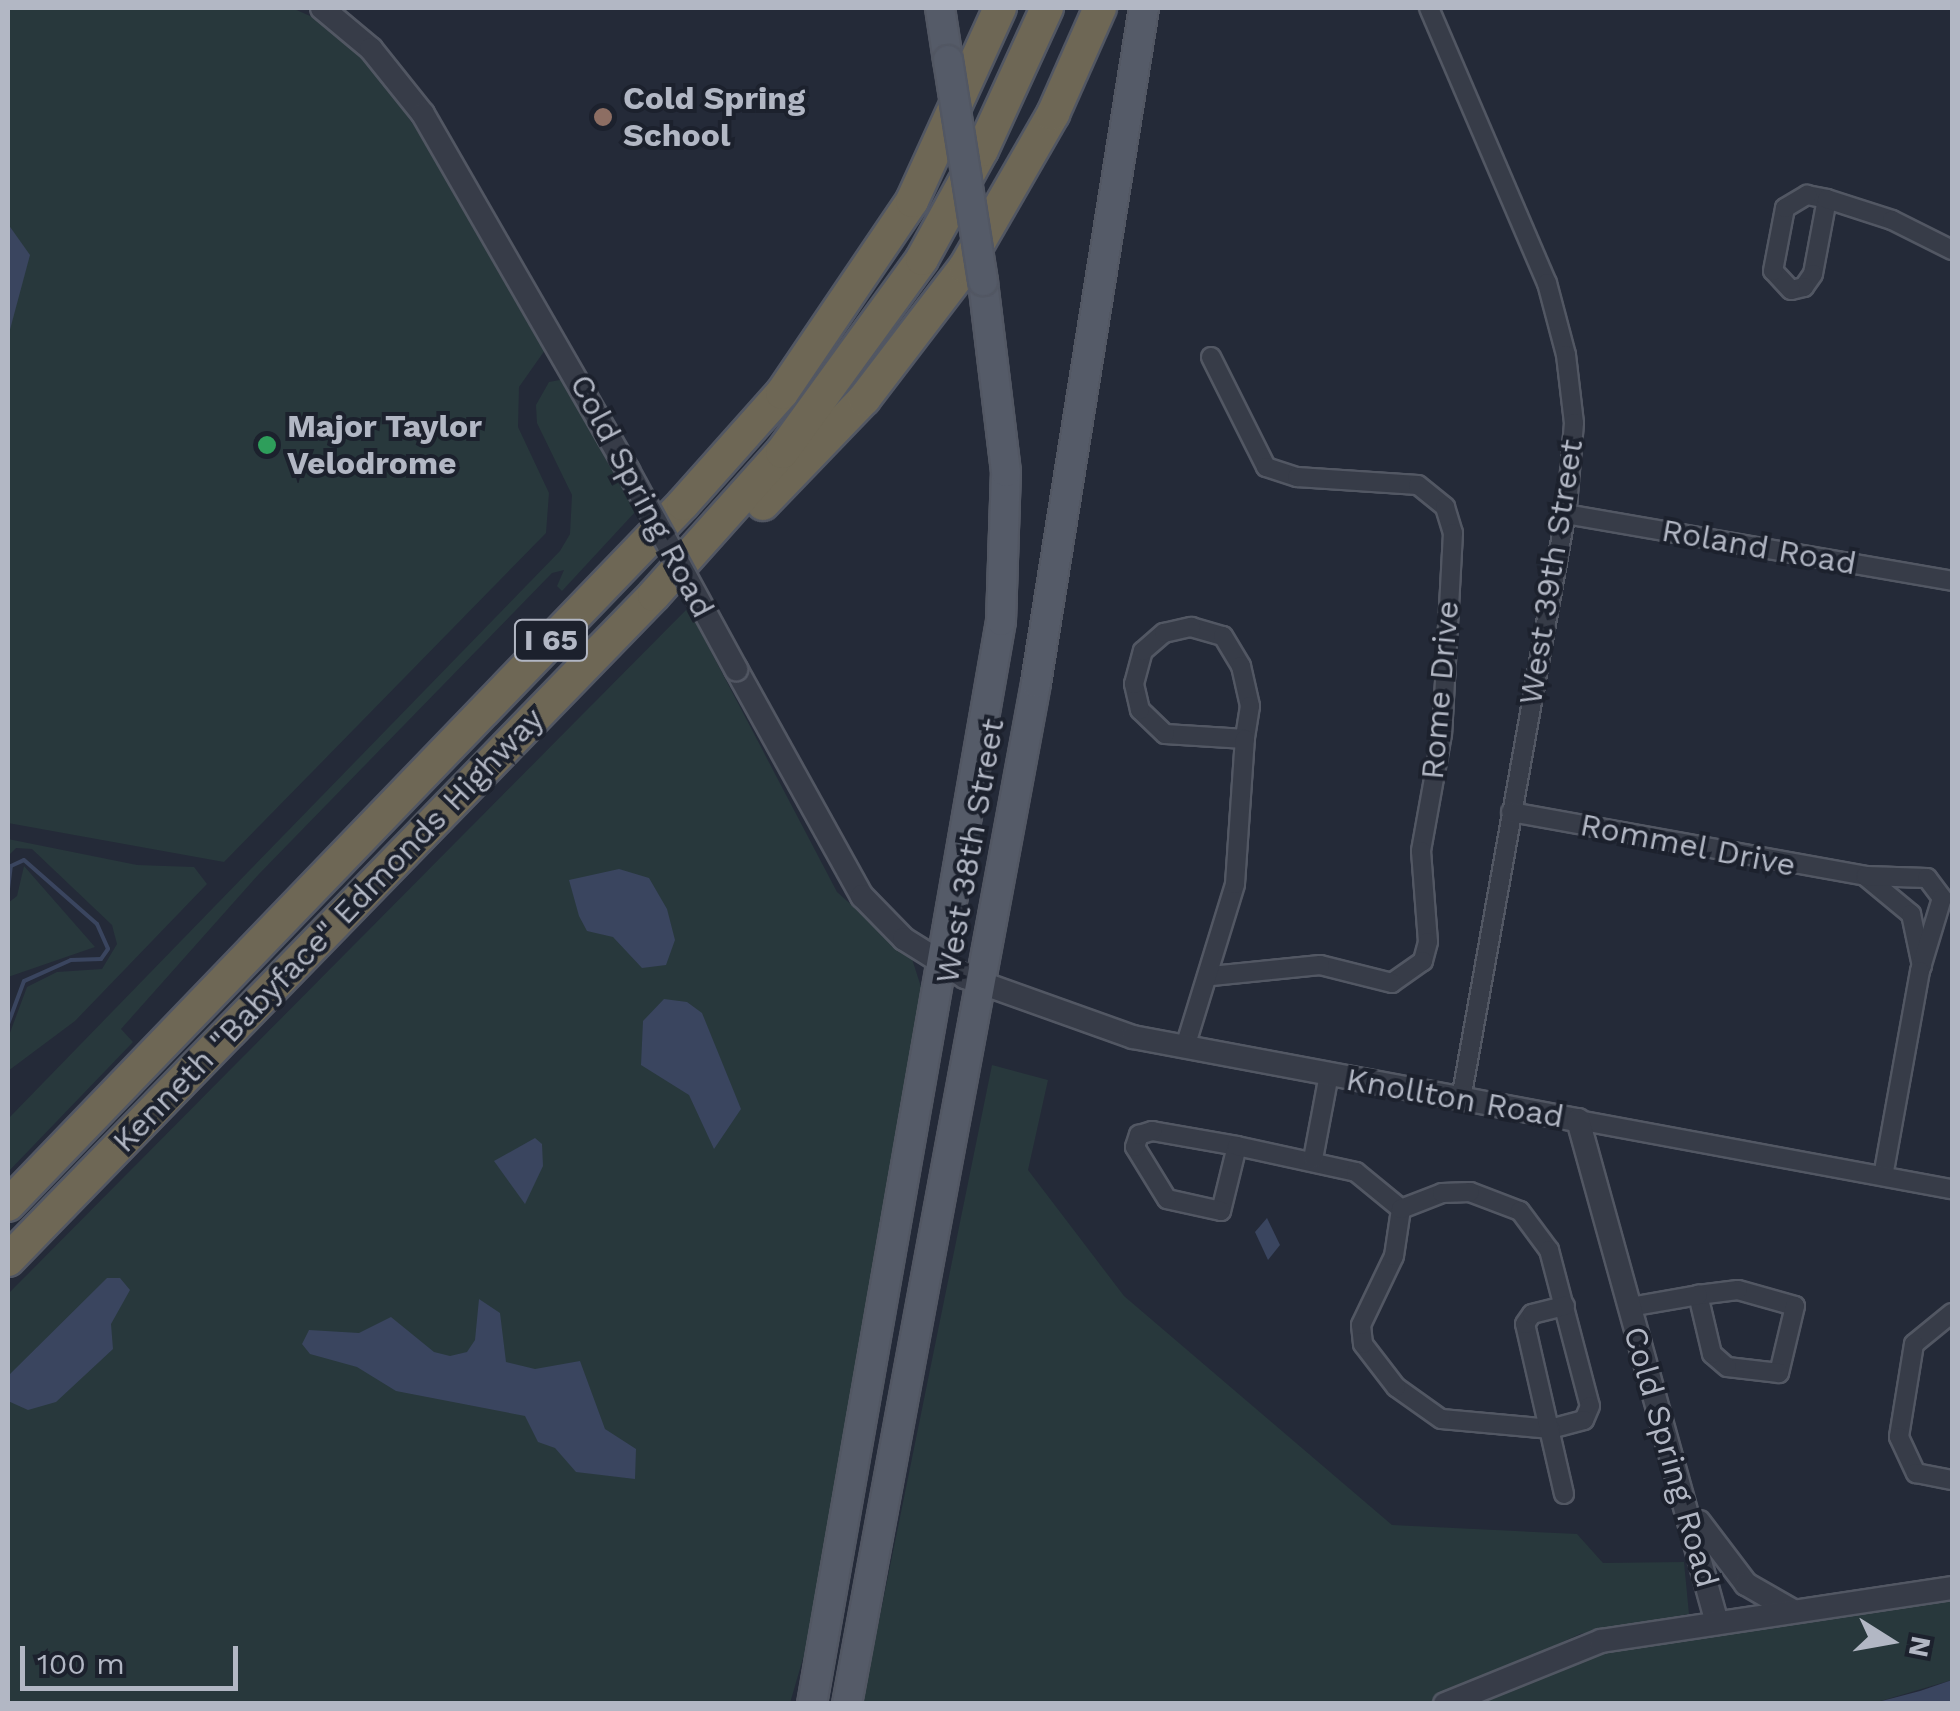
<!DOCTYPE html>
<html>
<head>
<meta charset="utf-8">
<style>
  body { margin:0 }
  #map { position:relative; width:1960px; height:1711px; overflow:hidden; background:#242a38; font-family:"Work Sans",sans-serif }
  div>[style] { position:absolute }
  .green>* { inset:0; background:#28383c }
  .water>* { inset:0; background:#3a455f }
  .stream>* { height:4px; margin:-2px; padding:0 2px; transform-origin:2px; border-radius:2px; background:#3a455f }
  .roads { filter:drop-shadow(2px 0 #525763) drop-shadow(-2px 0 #525763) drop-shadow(0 2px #525763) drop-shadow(0 -2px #525763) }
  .minor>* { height:18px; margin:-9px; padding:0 9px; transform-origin:9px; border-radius:9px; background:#373c48 }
  .tertiary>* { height:22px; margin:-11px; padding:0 11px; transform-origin:11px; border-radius:11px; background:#373c48 }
  .primary>* { height:28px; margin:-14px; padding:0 14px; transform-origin:14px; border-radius:14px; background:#555b68 }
  .motorway>* { height:32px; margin:-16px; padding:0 16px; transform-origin:16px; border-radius:16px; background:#6e6755 }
  .bridges { filter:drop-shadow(2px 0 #525763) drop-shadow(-2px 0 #525763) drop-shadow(0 2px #525763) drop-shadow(0 -2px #525763) }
  .tertiary-bridge>* { height:22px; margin:-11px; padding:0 11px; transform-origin:11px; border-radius:11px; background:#373c48 }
  .primary-bridge>* { height:28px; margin:-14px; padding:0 14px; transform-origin:14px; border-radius:14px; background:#555b68 }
  .dots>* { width:28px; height:28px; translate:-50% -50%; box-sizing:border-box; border:5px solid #1c212d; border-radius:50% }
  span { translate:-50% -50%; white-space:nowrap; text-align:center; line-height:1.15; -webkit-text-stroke:8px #1c212d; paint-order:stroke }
  .shield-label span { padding:2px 8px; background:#1c212d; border:2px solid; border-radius:8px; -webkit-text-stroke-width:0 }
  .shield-label { font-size:30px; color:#b2b7c4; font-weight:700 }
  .poi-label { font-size:32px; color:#b2b7c4; font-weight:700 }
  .left { translate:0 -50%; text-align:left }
  .street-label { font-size:32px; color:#b2b7c4 }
  .frame { position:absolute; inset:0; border:10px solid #b2b7c4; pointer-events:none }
  .north { position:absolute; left:1840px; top:1591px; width:100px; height:100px; -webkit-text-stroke:8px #1c212d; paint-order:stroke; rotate:101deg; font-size:28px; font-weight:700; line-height:40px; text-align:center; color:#b2b7c4 }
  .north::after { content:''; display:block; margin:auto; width:35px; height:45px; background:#b2b7c4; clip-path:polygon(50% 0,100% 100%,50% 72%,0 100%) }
  .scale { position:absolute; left:20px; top:1646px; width:218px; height:45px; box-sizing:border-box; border:5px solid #b2b7c4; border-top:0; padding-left:12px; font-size:30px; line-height:35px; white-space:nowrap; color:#b2b7c4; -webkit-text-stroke:8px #1c212d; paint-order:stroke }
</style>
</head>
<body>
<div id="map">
  <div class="green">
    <div style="clip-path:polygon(8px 8px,292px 8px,319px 20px,379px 75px,428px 146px,545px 350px,519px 387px,518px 427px,549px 493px,546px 533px,224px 862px,8px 823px)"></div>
    <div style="clip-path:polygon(565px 379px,636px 511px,562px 591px,557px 586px,564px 570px,552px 573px,259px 874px,121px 1029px,133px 1042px,8px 1172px,8px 1119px,560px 551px,570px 534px,572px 495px,537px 423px,536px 405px,549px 382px)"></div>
    <div style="clip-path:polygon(688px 608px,837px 892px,912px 959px,924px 996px,811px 1631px,790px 1703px,8px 1703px,8px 1294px)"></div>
    <div style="clip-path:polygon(8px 839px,137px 865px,194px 867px,207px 884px,75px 1021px,8px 1071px,8px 1038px,27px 987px,57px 972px,102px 969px,117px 944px,112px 925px,32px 849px,16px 848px,8px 856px)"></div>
    <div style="clip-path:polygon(24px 866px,95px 947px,8px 977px,8px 903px,17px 896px)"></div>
    <div style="clip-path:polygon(992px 1065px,1048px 1080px,1028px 1170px,1124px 1296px,1392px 1525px,1577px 1534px,1603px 1563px,1684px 1562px,1689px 1614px,1580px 1634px,1429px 1703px,862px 1704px)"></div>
    <div style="clip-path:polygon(1952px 1594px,1952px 1680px,1874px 1703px,1465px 1704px,1584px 1652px)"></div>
  </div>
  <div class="water">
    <div style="clip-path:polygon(8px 224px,30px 255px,8px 337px)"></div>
    <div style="clip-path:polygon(619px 869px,649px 878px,667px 909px,675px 940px,666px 965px,642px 968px,613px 937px,587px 931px,579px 916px,569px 880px)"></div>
    <div style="clip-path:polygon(664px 999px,687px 1002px,702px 1013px,741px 1109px,714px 1149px,689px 1095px,641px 1065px,643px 1021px)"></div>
    <div style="clip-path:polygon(535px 1138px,542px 1144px,543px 1166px,525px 1204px,494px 1161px)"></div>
    <div style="clip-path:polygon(1267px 1218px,1280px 1245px,1268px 1260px,1255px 1232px)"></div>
    <div style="clip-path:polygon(107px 1278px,120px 1278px,130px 1290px,111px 1324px,113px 1349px,56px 1402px,28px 1410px,8px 1401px,10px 1374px)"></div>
    <div style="clip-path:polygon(479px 1299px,500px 1313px,506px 1362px,535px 1369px,580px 1361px,605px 1429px,636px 1449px,635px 1479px,576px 1472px,555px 1448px,538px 1442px,525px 1416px,396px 1391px,357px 1367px,310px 1354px,302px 1344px,309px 1330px,359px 1333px,391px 1317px,434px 1352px,450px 1356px,467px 1352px,475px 1340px)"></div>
    <div style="clip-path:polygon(1952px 1680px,1952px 1703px,1874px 1703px,1920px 1691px)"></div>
  </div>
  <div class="stream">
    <div style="left:8px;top:889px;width:23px;rotate:-83deg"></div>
    <div style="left:11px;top:866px;width:14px;rotate:-25deg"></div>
    <div style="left:24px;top:860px;width:97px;rotate:41.2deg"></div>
    <div style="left:97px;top:924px;width:27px;rotate:66deg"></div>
    <div style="left:108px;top:949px;width:12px;rotate:125deg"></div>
    <div style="left:101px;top:959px;width:30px;rotate:178deg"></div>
    <div style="left:71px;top:960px;width:51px;rotate:155.9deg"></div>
    <div style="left:24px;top:981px;width:46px;rotate:110.4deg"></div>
  </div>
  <div class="roads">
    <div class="minor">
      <div style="left:1429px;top:8px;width:299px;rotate:66.8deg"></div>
      <div style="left:1547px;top:283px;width:74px;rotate:75.2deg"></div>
      <div style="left:1566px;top:355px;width:68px;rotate:83.3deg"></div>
      <div style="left:1574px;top:423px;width:83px;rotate:94.8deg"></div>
      <div style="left:1567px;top:506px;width:602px;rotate:100.13deg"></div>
      <div style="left:1807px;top:195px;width:20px;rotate:11deg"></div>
      <div style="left:1827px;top:199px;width:76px;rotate:100.6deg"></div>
      <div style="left:1813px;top:274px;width:16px;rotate:125deg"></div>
      <div style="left:1804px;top:287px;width:13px;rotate:167deg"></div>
      <div style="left:1791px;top:290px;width:26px;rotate:-133deg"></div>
      <div style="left:1773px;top:271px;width:64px;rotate:-79.2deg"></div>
      <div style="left:1785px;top:208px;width:26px;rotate:-31deg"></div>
      <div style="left:1827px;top:199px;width:68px;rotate:17.9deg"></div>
      <div style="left:1892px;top:220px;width:67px;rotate:26.6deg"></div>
      <div style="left:1211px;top:357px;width:123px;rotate:63.4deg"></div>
      <div style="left:1266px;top:467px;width:33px;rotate:18deg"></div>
      <div style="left:1297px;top:477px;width:121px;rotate:3.8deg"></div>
      <div style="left:1418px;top:485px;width:35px;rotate:39deg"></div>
      <div style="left:1445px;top:507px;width:27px;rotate:73deg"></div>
      <div style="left:1453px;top:533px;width:201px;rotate:93.1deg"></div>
      <div style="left:1442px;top:734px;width:119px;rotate:100.2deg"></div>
      <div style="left:1421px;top:851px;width:91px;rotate:85.6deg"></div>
      <div style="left:1428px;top:942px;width:20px;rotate:105deg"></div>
      <div style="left:1423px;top:961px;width:38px;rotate:145deg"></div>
      <div style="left:1392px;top:983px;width:74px;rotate:-166deg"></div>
      <div style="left:1320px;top:965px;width:109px;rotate:174.2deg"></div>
      <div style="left:1565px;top:514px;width:393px;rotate:9.8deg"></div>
      <div style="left:1191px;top:627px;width:33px;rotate:16deg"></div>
      <div style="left:1223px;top:636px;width:35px;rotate:59deg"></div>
      <div style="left:1241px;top:666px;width:41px;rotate:77.3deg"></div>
      <div style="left:1250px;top:706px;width:33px;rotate:99deg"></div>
      <div style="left:1245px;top:739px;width:80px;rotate:-176.4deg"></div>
      <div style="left:1165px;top:734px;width:35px;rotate:-136deg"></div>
      <div style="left:1140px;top:710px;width:27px;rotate:-103deg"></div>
      <div style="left:1134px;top:684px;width:34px;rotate:-75deg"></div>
      <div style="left:1143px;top:651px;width:28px;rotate:-41deg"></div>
      <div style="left:1164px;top:633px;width:28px;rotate:-13deg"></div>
      <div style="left:1511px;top:812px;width:360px;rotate:10.2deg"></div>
      <div style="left:1865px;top:876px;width:60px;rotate:39.6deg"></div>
      <div style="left:1911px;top:914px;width:53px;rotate:78.1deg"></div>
      <div style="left:1866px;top:876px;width:61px;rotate:1.9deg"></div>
      <div style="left:1927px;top:878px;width:25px;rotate:53deg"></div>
      <div style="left:1942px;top:898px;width:76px;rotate:106.8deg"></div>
      <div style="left:1920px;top:971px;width:208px;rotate:100.2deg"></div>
      <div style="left:1185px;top:1047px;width:170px;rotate:-72.9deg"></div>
      <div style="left:1235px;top:884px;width:145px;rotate:-86.1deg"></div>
      <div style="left:1578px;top:1120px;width:380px;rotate:10.5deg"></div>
      <div style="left:1152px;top:1131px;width:86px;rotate:10deg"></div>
      <div style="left:1237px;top:1146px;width:67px;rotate:103.8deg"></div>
      <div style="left:1221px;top:1211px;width:55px;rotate:-167.5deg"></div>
      <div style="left:1167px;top:1199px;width:61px;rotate:-121.6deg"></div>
      <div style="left:1135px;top:1147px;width:13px;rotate:-72deg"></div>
      <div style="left:1139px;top:1135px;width:14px;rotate:-17deg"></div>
      <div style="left:1237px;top:1146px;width:122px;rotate:12.3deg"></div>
      <div style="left:1356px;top:1172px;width:58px;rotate:39.4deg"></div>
      <div style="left:1313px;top:1159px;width:86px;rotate:-79.3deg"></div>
      <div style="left:1470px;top:1192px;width:53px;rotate:20.8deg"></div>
      <div style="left:1520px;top:1211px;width:49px;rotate:53.4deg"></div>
      <div style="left:1549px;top:1250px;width:161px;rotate:75.3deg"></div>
      <div style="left:1590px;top:1406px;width:15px;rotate:113deg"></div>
      <div style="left:1584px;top:1420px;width:34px;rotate:165deg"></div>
      <div style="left:1551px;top:1429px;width:110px;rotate:-174.8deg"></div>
      <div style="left:1441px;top:1419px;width:55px;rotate:-144.6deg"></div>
      <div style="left:1396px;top:1387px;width:54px;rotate:-127.5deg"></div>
      <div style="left:1363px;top:1344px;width:19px;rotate:-96deg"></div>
      <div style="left:1361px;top:1325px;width:76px;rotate:-64.4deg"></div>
      <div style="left:1394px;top:1256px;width:48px;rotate:-81.5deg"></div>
      <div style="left:1401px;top:1209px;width:44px;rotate:-21.3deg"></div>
      <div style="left:1442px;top:1193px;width:28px;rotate:-2deg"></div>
      <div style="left:1738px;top:1290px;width:59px;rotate:15.7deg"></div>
      <div style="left:1795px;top:1306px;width:69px;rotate:103.4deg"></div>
      <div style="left:1779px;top:1373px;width:52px;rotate:-173.4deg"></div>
      <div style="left:1727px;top:1367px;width:20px;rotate:-139deg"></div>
      <div style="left:1712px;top:1354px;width:61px;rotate:-103.3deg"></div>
      <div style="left:1698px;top:1295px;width:40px;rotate:-7.1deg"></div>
      <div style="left:1630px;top:1307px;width:69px;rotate:-10deg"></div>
      <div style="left:1952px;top:1313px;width:49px;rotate:140.8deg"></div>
      <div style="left:1914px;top:1344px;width:94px;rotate:99.2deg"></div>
      <div style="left:1899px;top:1437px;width:40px;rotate:65deg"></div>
      <div style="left:1916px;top:1473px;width:37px;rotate:11deg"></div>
      <div style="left:1564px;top:1494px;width:174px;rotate:-102.9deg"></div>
      <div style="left:1525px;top:1324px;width:12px;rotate:-55deg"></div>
      <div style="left:1532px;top:1314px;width:34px;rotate:-14deg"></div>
    </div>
    <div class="tertiary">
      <div style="left:322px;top:8px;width:64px;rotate:39.9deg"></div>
      <div style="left:371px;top:49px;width:83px;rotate:51.3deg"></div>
      <div style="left:423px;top:114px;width:412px;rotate:60.1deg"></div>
      <div style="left:736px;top:669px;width:260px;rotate:61deg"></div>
      <div style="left:862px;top:896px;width:60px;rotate:45.7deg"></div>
      <div style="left:904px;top:939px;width:72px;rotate:31.9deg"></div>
      <div style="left:965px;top:977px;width:178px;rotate:19.7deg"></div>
      <div style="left:1133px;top:1037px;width:453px;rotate:10.6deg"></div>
      <div style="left:1578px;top:1120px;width:522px;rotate:74.55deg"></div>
      <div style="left:1699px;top:1522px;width:78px;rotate:52.8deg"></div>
      <div style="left:1746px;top:1584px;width:54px;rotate:29.9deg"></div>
      <div style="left:1445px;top:1704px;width:168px;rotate:-22deg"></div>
      <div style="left:1601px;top:1641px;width:355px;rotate:-8.6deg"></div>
    </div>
    <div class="primary">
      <div style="left:940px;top:8px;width:53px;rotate:81.3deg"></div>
      <div style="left:812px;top:1704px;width:1099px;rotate:-80.1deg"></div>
      <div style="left:1001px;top:621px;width:149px;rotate:-88.1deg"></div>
      <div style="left:1006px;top:472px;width:192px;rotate:-96.9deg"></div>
      <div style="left:847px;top:1704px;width:1038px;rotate:-79.51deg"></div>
      <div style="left:1036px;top:683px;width:684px;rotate:-80.91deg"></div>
    </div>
    <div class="motorway">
      <div style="left:763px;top:504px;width:146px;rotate:-46.1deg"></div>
      <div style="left:864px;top:399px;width:166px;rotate:-52.6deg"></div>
      <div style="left:965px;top:267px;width:177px;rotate:-60.1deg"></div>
      <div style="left:1053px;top:114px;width:116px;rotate:-66.1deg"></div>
      <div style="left:8px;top:1205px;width:973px;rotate:-46.08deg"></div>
      <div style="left:683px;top:504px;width:149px;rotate:-48.3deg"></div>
      <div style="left:782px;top:393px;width:232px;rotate:-55.9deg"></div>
      <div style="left:912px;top:201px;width:212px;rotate:-65.5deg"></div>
      <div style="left:8px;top:1260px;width:927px;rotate:-45.83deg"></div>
      <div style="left:654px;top:595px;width:192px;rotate:-48.2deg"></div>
      <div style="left:782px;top:452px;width:238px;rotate:-54deg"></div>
      <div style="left:922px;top:259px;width:124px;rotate:-61.2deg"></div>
      <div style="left:982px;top:150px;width:156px;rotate:-65.4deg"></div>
    </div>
  </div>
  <div class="bridges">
    <div class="tertiary-bridge">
      <div style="left:628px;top:471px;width:226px;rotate:61.4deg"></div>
    </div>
    <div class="primary-bridge">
      <div style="left:948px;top:60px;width:224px;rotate:81deg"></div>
    </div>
  </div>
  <div class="dots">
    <div style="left:603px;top:117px;background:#8d6e63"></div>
    <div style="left:267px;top:445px;background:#2e9e5b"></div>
  </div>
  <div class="shield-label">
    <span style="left:551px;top:640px">I 65</span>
  </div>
  <div class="poi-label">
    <span class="left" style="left:623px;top:117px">Cold Spring<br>School</span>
    <span class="left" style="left:287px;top:445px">Major Taylor<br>Velodrome</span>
  </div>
  <div class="street-label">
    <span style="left:642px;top:496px;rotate:62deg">Cold Spring Road</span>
    <span style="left:1759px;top:547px;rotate:10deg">Roland Road</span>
    <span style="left:1551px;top:572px;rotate:-81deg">West 39th Street</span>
    <span style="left:1440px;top:690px;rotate:-85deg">Rome Drive</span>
    <span style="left:1688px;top:845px;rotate:11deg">Rommel Drive</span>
    <span style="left:970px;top:851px;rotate:-80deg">West 38th Street</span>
    <span style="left:328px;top:930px;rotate:-46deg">Kenneth "Babyface" Edmonds Highway</span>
    <span style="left:1455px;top:1098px;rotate:10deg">Knollton Road</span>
    <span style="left:1671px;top:1457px;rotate:74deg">Cold Spring Road</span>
  </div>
  <div class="frame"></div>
  <div class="north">N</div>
  <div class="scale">100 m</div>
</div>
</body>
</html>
